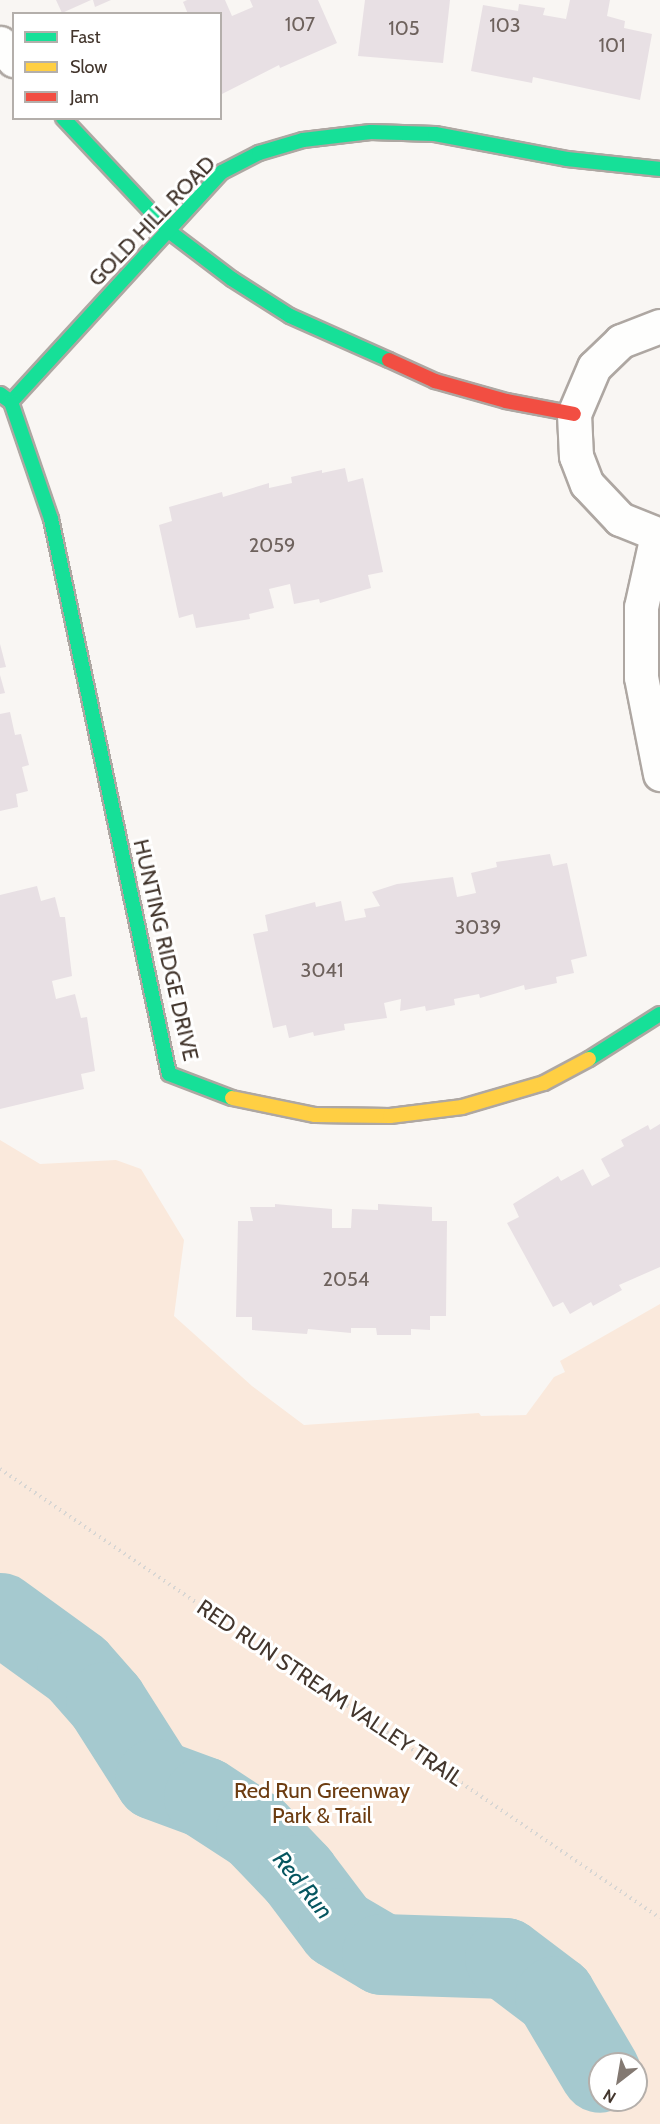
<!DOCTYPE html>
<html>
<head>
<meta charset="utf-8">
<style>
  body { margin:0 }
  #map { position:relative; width:660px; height:2124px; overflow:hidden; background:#f9f6f3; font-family:Cabin,sans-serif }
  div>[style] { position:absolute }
  .green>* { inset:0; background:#fae9dc }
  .river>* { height:81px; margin:-40.5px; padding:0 40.5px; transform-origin:40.5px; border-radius:40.5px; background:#a5c9cf }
  .building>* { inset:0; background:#e8e0e4 }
  .path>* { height:4px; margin-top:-2px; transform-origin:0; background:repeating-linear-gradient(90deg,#d8d6d3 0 1.5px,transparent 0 6px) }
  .roads { filter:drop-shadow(2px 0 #aea7a2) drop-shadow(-2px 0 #aea7a2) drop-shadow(0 2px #aea7a2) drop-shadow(0 -2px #aea7a2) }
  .street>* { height:33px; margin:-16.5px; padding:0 16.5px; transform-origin:16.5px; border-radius:16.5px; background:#fefefd }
  .fast>* { height:14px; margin:-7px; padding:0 7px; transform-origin:7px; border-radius:7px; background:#16e098 }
  .slow>* { height:14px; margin:-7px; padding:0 7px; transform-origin:7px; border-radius:7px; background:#ffcf43 }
  .jam>* { height:14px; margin:-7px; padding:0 7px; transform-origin:7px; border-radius:7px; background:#f24e42 }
  span { translate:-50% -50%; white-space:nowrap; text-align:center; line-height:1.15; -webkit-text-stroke:6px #fff; paint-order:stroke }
  .number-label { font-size:20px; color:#6e625d }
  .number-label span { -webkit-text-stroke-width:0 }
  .street-label { font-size:22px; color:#43362d }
  .park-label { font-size:22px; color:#6c3c11 }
  .water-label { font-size:24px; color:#065660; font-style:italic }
  .legend { position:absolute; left:12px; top:12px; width:210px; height:108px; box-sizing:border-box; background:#fff; border:2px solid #b4afab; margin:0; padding:8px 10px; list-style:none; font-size:18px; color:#43362d }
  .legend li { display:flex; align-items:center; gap:12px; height:30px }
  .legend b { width:30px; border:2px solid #b4afab }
  .north { position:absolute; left:588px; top:2052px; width:60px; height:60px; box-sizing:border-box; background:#fff; border:2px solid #b4afab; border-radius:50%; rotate:211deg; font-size:16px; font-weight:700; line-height:24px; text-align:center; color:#43362d }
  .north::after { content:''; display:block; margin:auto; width:21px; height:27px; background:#837972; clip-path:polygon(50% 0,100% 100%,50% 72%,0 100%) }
</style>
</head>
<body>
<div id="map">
  <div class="green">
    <div style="clip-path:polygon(evenodd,0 1140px,40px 1164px,116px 1160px,141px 1169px,184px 1240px,174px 1316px,252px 1386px,304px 1425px,479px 1413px,481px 1416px,526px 1415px,554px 1377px,565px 1372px,560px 1361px,660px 1304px,660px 2124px,0 2124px,0 1140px,600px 2064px,636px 2064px,636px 2100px,600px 2100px,600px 2064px)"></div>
  </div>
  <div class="river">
    <div style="left:0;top:1613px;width:95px;rotate:36deg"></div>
    <div style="left:77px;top:1669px;width:44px;rotate:48.7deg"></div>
    <div style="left:106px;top:1702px;width:91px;rotate:57.5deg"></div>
    <div style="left:155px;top:1779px;width:52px;rotate:20.2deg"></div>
    <div style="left:204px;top:1797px;width:62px;rotate:33.2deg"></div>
    <div style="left:256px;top:1831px;width:61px;rotate:46.3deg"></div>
    <div style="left:298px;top:1875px;width:66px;rotate:53deg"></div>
    <div style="left:338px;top:1928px;width:51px;rotate:30.6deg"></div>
    <div style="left:382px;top:1954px;width:123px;rotate:1.9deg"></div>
    <div style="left:505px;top:1958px;width:63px;rotate:37.2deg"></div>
    <div style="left:555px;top:1996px;width:88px;rotate:59.4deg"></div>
  </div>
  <div class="building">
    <div style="clip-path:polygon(56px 0,91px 0,62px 13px)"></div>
    <div style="clip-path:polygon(93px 0,111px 0,95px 7px)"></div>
    <div style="clip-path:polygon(187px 0,225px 0,232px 16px,253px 7px,250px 0,318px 0,337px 43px,280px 68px,279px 65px,220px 95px,220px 14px,188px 14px,183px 2px)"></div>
    <div style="clip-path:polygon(365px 0,450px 0,443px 63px,358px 56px)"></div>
    <div style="clip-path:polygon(570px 0,610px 0,607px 16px,625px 21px,624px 28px,652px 34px,640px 100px,533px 77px,532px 83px,471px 71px,483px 5px,518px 11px,519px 4px,545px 8px,543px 15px,566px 19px)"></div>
    <div style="clip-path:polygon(345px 468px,348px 482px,363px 478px,383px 572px,368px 575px,371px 588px,320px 603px,319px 599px,294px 604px,290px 584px,269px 589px,274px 608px,249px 614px,250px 619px,196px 628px,193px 614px,179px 618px,159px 525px,172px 521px,169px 507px,222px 492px,223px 497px,269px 483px,269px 488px,292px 483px,291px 477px,322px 470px,322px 473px)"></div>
    <div style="clip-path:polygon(0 644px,6px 667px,0 668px)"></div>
    <div style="clip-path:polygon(0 675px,5px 693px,0 694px)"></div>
    <div style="clip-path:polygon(10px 712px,15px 735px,21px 734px,29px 765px,22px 767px,28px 791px,16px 794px,18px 807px,0 811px,0 714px)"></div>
    <div style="clip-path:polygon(550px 854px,553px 866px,567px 863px,587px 956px,571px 960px,574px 973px,556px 977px,557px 983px,525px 990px,524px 985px,480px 998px,479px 994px,454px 999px,455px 1005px,426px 1011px,425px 1006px,400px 1011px,401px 999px,384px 1003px,387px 1018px,344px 1024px,345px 1030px,314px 1036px,313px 1032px,289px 1038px,286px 1025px,273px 1028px,253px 934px,268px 931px,265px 915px,315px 902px,316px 907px,341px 901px,345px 921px,366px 917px,364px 909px,380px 906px,372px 892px,397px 884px,453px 877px,457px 897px,476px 893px,471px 873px,497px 867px,496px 862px)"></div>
    <div style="clip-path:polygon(37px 886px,41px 901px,55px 897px,60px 917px,65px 917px,72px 976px,52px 981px,56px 999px,75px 994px,81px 1018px,87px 1017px,95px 1071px,81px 1074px,84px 1089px,0 1109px,0 895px)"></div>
    <div style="clip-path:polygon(660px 1124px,660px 1267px,619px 1285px,622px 1290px,593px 1306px,591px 1302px,570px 1314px,563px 1302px,553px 1307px,507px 1223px,519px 1217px,513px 1204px,558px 1176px,561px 1181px,583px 1169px,592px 1186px,610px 1176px,601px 1159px,624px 1146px,621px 1140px,648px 1125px,650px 1130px)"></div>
    <div style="clip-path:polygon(275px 1204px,332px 1209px,332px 1228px,351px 1228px,352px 1209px,378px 1210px,378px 1204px,432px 1207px,432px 1221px,447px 1221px,446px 1316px,430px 1316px,430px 1330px,411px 1329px,411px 1335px,377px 1335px,376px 1328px,351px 1328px,351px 1333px,308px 1329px,307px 1334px,252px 1330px,252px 1317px,236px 1317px,238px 1221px,253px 1221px,250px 1207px,275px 1207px)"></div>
  </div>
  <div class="path">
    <div style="left:0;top:1469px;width:798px;rotate:34.23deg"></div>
  </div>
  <div class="roads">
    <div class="street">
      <div style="left:0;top:43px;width:22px;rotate:51deg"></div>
      <div style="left:660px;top:326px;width:42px;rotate:159deg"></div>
      <div style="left:621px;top:341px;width:37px;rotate:136deg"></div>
      <div style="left:594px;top:367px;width:51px;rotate:113.1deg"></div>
      <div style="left:574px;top:414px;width:42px;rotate:87.3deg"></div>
      <div style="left:576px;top:456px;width:30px;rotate:69deg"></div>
      <div style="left:587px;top:484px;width:48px;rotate:46.7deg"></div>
      <div style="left:620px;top:519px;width:43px;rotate:21.8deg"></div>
      <div style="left:657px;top:535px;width:74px;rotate:102.5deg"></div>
      <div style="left:641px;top:607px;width:70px;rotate:90deg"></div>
      <div style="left:641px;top:677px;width:99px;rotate:78.9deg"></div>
    </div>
    <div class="fast">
      <div style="left:63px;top:118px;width:156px;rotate:46.8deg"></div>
      <div style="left:170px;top:232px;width:78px;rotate:37.2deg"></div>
      <div style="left:232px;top:279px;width:69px;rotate:32.5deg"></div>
      <div style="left:290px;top:316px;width:108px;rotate:24deg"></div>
      <div style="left:0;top:394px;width:14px;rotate:36deg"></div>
      <div style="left:11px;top:402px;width:312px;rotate:-47.5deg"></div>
      <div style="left:222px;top:172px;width:42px;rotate:-27.2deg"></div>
      <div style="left:259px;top:153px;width:46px;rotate:-16.5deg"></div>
      <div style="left:303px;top:140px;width:68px;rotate:-6.7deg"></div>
      <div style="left:371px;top:132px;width:64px;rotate:1.8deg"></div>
      <div style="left:435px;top:134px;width:134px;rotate:10.7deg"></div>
      <div style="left:567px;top:159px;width:94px;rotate:6.1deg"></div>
      <div style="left:11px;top:402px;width:124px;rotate:71.1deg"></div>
      <div style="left:51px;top:519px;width:567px;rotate:78deg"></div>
      <div style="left:169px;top:1074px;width:67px;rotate:20.9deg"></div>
      <div style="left:589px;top:1059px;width:84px;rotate:-32.4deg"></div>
    </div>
    <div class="slow">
      <div style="left:232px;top:1098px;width:85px;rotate:11.6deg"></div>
      <div style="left:315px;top:1115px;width:75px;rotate:0.8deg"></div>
      <div style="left:390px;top:1116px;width:73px;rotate:-7.1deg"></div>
      <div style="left:462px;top:1107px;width:85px;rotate:-16.3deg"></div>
      <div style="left:544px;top:1083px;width:51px;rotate:-28.1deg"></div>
    </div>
    <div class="jam">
      <div style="left:389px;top:360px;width:51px;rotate:24.5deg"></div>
      <div style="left:435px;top:381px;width:74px;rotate:15.7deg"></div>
      <div style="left:506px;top:401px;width:69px;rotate:10.8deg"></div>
    </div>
  </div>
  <div class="number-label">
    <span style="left:300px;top:24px">107</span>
    <span style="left:505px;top:25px">103</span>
    <span style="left:404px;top:28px">105</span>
    <span style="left:612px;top:45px">101</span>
    <span style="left:272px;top:545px">2059</span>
    <span style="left:478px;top:927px">3039</span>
    <span style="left:322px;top:970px">3041</span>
    <span style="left:346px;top:1279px">2054</span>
  </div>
  <div class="street-label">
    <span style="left:152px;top:221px;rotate:-46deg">GOLD HILL ROAD</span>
    <span style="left:166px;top:950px;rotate:77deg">HUNTING RIDGE DRIVE</span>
    <span style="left:330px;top:1693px;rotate:34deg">RED RUN STREAM VALLEY TRAIL</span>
  </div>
  <div class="park-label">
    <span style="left:322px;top:1803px">Red Run Greenway<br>Park &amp; Trail</span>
  </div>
  <div class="water-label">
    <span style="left:303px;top:1885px;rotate:51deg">Red Run</span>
  </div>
  <ul class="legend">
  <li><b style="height:8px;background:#16e098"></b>Fast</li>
  <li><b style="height:8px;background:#ffcf43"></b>Slow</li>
  <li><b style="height:8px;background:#f24e42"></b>Jam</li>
  </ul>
  <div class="north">N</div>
</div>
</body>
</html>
